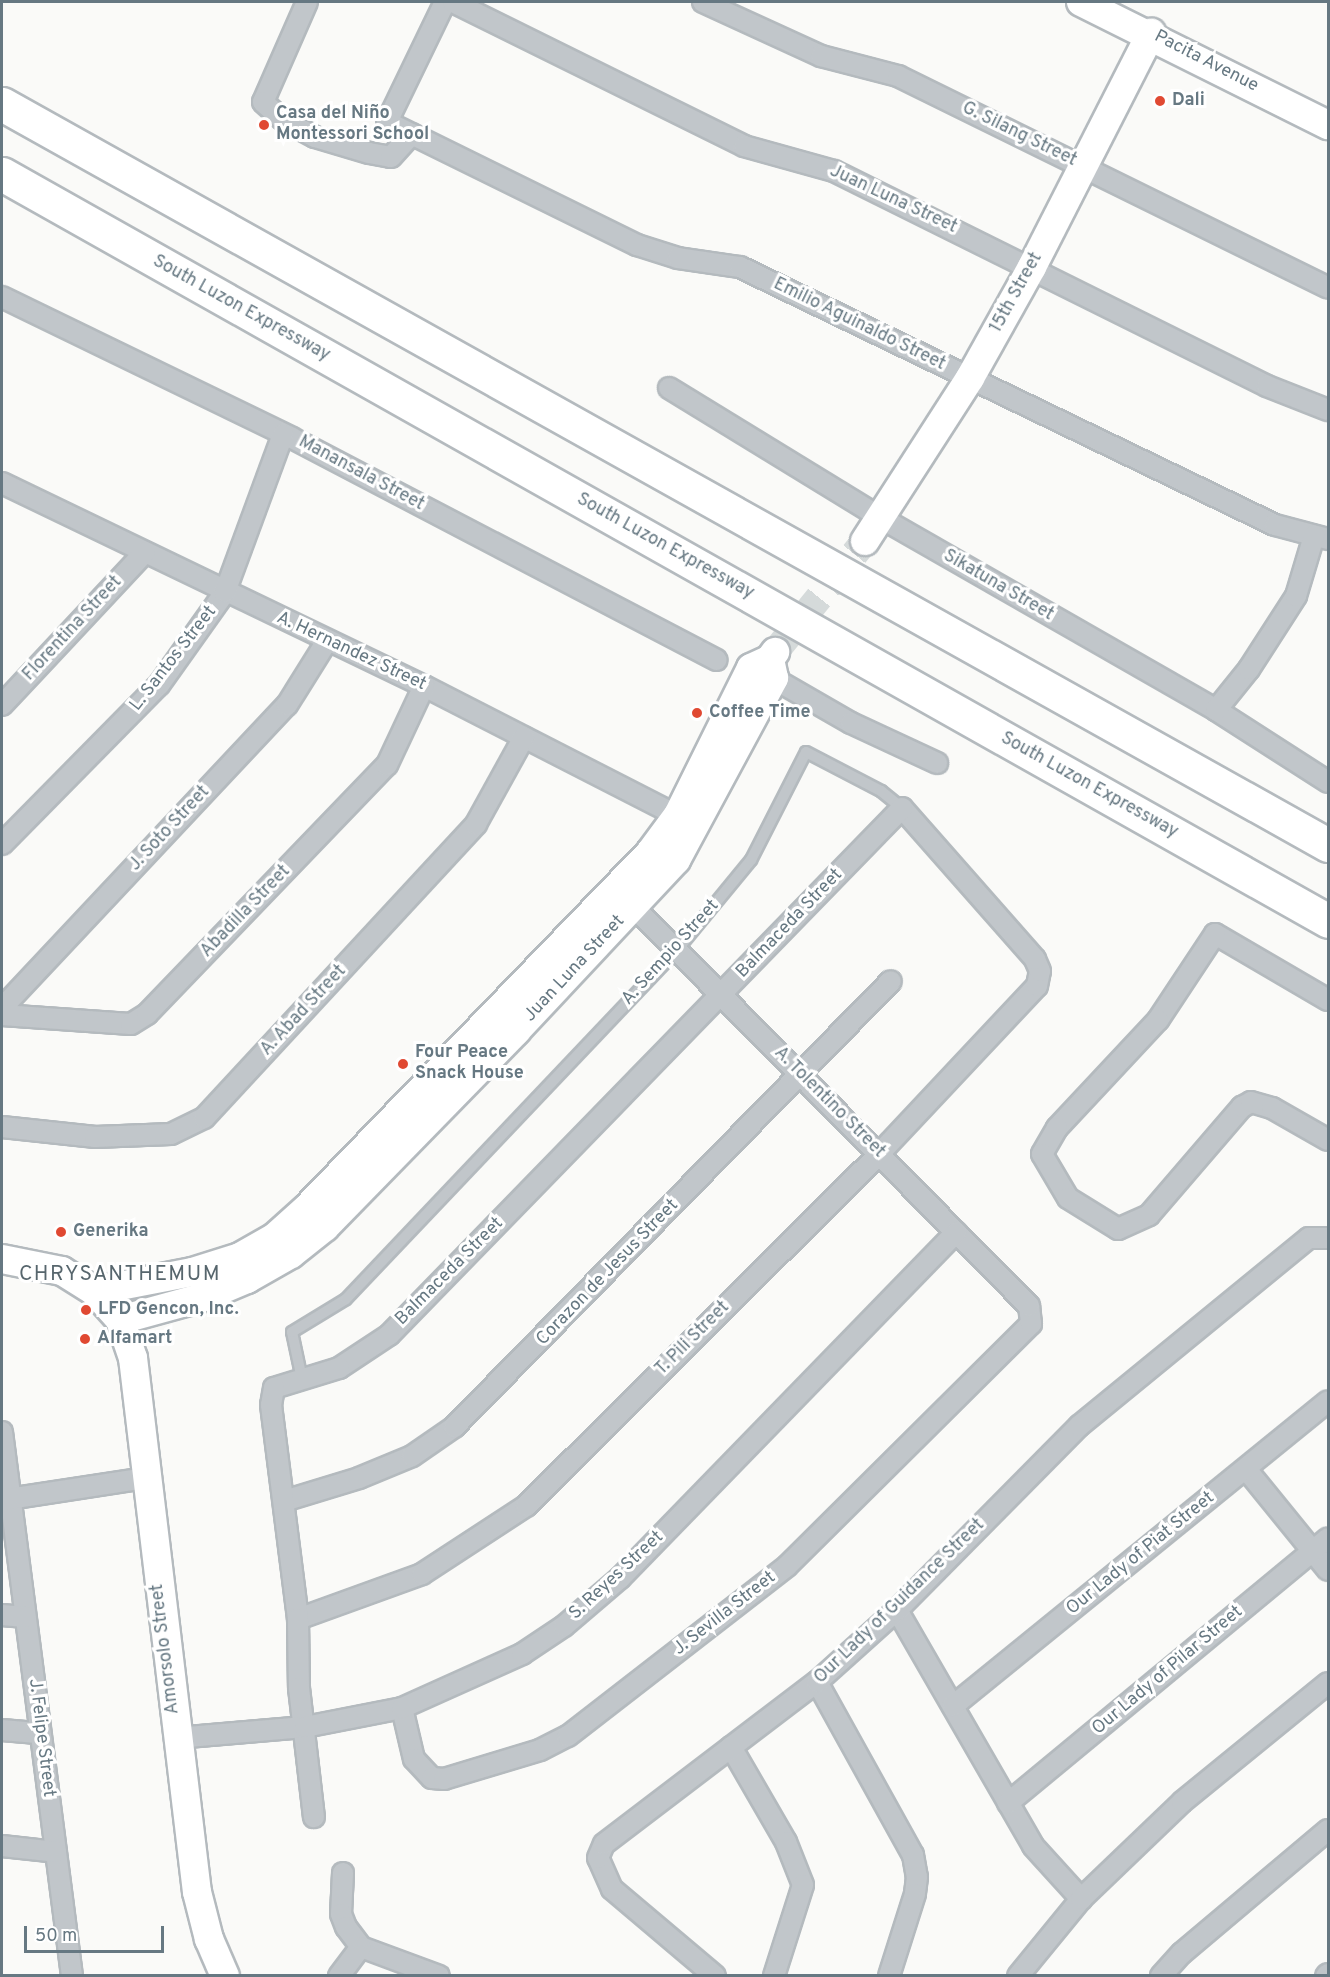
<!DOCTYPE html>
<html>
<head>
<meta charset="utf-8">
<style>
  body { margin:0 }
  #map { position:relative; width:1330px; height:1977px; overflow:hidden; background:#fafaf8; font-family:Overpass,sans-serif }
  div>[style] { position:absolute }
  .secondary-tunnel>* { height:28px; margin-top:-14px; transform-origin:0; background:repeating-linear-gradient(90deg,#d5dada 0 28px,transparent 0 42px) }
  .roads { filter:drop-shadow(2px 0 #b4babe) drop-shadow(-2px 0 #b4babe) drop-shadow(0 2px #b4babe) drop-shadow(0 -2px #b4babe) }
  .lane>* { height:10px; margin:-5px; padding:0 5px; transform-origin:5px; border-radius:5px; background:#c1c6ca }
  .street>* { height:20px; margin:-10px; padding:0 10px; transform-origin:10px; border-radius:10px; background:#c1c6ca }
  .secondary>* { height:28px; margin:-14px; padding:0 14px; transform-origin:14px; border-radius:14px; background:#fff }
  .highway>* { height:33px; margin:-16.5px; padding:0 16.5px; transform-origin:16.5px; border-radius:16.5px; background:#fff }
  .dots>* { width:16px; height:16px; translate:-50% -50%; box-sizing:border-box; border:3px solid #fff; border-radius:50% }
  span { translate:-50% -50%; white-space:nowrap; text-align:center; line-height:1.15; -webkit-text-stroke:6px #fff; paint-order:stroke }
  .street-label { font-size:18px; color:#667882 }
  .poi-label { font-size:18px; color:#667882; font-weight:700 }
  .left { translate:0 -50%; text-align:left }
  .quarter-label { font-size:21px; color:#57666d; letter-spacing:1.5px }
  .frame { position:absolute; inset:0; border:3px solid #667882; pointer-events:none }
  .scale { position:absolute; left:24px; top:1926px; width:140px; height:27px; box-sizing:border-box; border:3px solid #667882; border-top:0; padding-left:8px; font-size:18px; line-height:21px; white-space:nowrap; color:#667882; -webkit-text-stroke:4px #fff; paint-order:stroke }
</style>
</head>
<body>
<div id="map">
  <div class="secondary-tunnel">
    <div style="left:775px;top:652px;width:143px;rotate:-51deg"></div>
  </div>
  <div class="roads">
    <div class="lane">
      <div style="left:302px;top:1379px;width:48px;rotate:-102deg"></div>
      <div style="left:292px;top:1332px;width:63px;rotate:-31.4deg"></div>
      <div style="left:346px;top:1299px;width:481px;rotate:-46.5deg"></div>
      <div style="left:677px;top:950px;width:117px;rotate:-50.6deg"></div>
      <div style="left:751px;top:860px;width:121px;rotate:-63deg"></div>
      <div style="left:806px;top:752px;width:85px;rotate:27.5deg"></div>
      <div style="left:881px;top:791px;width:27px;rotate:39deg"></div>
    </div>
    <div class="street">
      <div style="left:307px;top:2px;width:109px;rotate:113.7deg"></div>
      <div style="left:263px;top:102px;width:27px;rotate:42deg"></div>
      <div style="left:283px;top:120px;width:36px;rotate:28deg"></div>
      <div style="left:315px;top:137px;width:56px;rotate:16.5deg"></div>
      <div style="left:369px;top:153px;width:22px;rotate:10deg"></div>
      <div style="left:391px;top:157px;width:31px;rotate:-48deg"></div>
      <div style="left:445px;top:2px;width:133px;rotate:115.8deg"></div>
      <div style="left:387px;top:122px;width:279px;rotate:26.2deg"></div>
      <div style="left:637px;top:245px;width:43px;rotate:17.6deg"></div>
      <div style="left:678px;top:258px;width:63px;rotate:8.3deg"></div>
      <div style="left:740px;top:267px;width:594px;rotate:25.75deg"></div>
      <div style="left:1275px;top:525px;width:55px;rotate:14.8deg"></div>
      <div style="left:453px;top:2px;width:325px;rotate:26.3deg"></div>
      <div style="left:744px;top:146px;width:93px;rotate:15.5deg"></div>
      <div style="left:834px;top:171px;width:483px;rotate:26.4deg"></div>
      <div style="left:1267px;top:386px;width:66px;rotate:21.5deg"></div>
      <div style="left:703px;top:2px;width:130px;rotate:24.6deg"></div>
      <div style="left:821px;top:56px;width:80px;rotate:14.6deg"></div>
      <div style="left:898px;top:76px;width:479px;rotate:26.2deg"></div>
      <div style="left:2px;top:297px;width:322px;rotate:25.9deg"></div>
      <div style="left:292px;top:438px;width:479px;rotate:27.6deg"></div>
      <div style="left:669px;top:388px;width:249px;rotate:31.5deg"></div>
      <div style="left:881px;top:518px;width:386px;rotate:29.8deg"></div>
      <div style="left:1216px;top:710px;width:133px;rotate:32.7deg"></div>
      <div style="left:2px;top:483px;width:468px;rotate:25.7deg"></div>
      <div style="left:424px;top:686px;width:297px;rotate:27.1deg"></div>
      <div style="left:764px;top:673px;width:100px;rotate:29.9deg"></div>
      <div style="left:851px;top:723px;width:95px;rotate:24.9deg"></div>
      <div style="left:2px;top:705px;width:209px;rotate:-46.9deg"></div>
      <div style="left:1216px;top:710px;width:53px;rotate:-51.2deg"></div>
      <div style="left:1249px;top:669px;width:87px;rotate:-57.2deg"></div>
      <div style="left:1296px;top:596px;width:63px;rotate:-73.3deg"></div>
      <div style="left:2px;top:844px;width:223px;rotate:-45.4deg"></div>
      <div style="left:159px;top:685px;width:114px;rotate:-54.6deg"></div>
      <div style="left:225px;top:592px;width:168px;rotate:-69.8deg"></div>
      <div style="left:1328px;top:1000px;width:131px;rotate:-149.7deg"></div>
      <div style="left:1215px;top:934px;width:103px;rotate:123.5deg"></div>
      <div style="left:1158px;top:1020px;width:148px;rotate:133.1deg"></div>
      <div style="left:1057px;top:1128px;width:30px;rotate:120deg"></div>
      <div style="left:1042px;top:1154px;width:51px;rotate:59.4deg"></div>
      <div style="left:1068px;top:1198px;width:59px;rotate:31.8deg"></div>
      <div style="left:1118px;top:1229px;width:34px;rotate:-24deg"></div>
      <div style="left:1149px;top:1215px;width:143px;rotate:-49.3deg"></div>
      <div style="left:1242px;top:1107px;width:10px;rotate:-29deg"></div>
      <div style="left:1251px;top:1102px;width:22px;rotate:16deg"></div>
      <div style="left:1272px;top:1108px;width:64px;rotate:29.7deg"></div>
      <div style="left:2px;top:1008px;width:416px;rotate:-46.8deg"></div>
      <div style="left:287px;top:705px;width:75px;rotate:-58deg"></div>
      <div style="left:2px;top:1015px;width:129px;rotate:4deg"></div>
      <div style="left:131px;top:1024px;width:19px;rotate:-32deg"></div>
      <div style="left:147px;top:1014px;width:346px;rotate:-46.1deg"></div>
      <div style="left:387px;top:765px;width:87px;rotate:-64.9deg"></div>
      <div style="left:2px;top:1127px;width:94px;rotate:6.1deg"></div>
      <div style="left:95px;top:1137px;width:76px;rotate:-2.3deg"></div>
      <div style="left:171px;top:1134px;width:37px;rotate:-26deg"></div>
      <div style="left:204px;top:1118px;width:401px;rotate:-47.2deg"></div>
      <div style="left:476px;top:824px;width:99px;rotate:-61.1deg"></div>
      <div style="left:2px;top:1432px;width:548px;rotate:82.67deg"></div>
      <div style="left:1246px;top:1469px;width:130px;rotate:50.9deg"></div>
      <div style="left:2px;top:1500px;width:146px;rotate:-8.7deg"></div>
      <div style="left:284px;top:1501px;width:78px;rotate:-17deg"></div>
      <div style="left:359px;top:1478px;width:57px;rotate:-22.5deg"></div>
      <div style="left:412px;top:1456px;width:51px;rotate:-34.6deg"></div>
      <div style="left:454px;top:1427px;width:624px;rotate:-45.58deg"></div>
      <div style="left:897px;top:1610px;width:272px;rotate:60deg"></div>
      <div style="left:1033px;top:1846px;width:72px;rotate:47.8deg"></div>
      <div style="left:2px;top:1615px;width:23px;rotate:5deg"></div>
      <div style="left:298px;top:1619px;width:132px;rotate:-19.9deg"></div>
      <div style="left:422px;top:1574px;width:124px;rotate:-33.2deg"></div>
      <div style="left:526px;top:1506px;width:500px;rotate:-44.9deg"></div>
      <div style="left:880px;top:1153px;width:229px;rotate:-46.8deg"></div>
      <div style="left:1037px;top:986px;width:15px;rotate:-79deg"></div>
      <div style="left:1040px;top:971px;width:13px;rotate:-113deg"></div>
      <div style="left:1035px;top:959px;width:201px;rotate:-131.4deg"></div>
      <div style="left:902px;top:808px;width:735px;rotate:134.23deg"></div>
      <div style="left:389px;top:1335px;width:60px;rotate:146.6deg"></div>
      <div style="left:339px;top:1368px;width:68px;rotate:162.9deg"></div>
      <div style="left:274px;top:1388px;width:17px;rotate:100deg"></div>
      <div style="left:271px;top:1405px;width:216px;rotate:82.8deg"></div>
      <div style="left:298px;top:1619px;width:69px;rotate:89.2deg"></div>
      <div style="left:299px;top:1688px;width:130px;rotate:83.4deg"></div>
      <div style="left:817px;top:1682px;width:198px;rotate:61deg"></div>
      <div style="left:913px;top:1855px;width:22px;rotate:80deg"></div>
      <div style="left:917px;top:1877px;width:17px;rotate:97deg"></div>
      <div style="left:915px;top:1894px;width:86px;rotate:107.6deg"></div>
      <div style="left:953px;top:1706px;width:483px;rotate:-39.1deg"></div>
      <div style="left:402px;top:1708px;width:52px;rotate:76.8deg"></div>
      <div style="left:414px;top:1759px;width:26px;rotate:47deg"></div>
      <div style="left:432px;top:1778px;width:12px;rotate:5deg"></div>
      <div style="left:444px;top:1779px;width:100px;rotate:-16.8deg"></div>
      <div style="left:540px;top:1750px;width:31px;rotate:-27deg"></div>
      <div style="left:568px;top:1736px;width:277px;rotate:-37.8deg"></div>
      <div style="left:787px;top:1566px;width:344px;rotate:-44.8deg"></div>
      <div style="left:1031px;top:1324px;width:18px;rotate:-96deg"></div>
      <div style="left:1029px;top:1306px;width:573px;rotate:-134.72deg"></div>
      <div style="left:2px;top:1730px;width:38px;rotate:5deg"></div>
      <div style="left:176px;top:1738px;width:129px;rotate:-4.9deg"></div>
      <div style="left:305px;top:1727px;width:99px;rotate:-11.1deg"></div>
      <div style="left:402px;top:1708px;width:132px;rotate:-24.2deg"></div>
      <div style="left:522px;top:1654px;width:50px;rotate:-33.7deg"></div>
      <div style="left:564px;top:1626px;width:74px;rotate:-40.6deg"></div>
      <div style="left:620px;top:1578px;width:482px;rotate:-45.8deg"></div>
      <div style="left:731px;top:1747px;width:110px;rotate:59.9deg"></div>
      <div style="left:786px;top:1842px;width:46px;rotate:68.4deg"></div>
      <div style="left:803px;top:1885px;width:96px;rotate:107.7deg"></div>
      <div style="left:1008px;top:1803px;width:415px;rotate:-39.6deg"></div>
      <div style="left:2px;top:1846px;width:54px;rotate:6.3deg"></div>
      <div style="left:343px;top:1873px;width:41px;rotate:92.8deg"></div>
      <div style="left:341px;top:1914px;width:14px;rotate:69deg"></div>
      <div style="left:346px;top:1927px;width:25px;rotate:53deg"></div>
      <div style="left:361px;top:1947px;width:83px;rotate:20.4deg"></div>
      <div style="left:339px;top:1976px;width:36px;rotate:-53deg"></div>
      <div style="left:715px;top:1976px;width:135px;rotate:-139.8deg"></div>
      <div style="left:612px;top:1889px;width:34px;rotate:-114deg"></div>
      <div style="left:598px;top:1858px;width:15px;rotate:-67deg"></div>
      <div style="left:604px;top:1844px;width:268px;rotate:-37.3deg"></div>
      <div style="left:817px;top:1682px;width:108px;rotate:-42deg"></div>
      <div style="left:897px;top:1610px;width:259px;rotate:-45.3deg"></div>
      <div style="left:1079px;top:1426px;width:297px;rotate:-39.3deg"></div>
      <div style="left:1309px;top:1238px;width:19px"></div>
      <div style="left:1018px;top:1976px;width:99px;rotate:-50.7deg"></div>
      <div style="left:1081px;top:1899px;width:140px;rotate:-43.8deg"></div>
      <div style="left:1182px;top:1802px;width:188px;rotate:-39.2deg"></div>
      <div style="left:1161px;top:1976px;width:31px;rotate:-48deg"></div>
      <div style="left:1182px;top:1953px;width:191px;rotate:-40.1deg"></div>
      <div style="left:1326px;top:1976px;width:3px;rotate:-45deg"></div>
    </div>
    <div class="secondary">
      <div style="left:1081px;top:2px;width:276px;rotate:26.5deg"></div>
      <div style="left:865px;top:541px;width:194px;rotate:-57.2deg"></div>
      <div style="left:970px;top:378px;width:127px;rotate:-60.8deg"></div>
      <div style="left:1032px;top:267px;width:263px;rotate:-63deg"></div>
      <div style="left:2px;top:1259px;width:61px;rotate:11.3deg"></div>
      <div style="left:62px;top:1271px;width:38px;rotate:32deg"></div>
      <div style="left:94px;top:1291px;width:39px;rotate:48deg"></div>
      <div style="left:120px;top:1320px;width:40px;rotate:71.1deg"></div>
      <div style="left:133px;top:1358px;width:538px;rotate:83.17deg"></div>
      <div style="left:197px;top:1892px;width:49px;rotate:75.7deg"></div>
      <div style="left:209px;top:1939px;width:40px;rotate:66.6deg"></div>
      <div style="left:94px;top:1291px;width:100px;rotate:-11deg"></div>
      <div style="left:192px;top:1272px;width:50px;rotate:-17.4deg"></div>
      <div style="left:240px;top:1257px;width:40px;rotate:-29.7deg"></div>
      <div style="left:275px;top:1237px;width:42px;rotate:-42.1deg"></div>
      <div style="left:306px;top:1209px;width:494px;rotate:-46deg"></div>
      <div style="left:649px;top:854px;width:49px;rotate:-53.4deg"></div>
      <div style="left:678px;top:815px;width:164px;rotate:-63.6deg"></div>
      <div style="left:751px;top:668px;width:21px;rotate:-25deg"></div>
      <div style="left:770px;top:659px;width:9px;rotate:-54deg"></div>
      <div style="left:120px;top:1320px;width:87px;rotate:-15.3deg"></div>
      <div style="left:204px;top:1297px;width:47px;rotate:-22.7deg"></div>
      <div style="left:247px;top:1279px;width:51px;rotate:-29.6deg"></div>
      <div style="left:291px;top:1254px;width:43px;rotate:-38.5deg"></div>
      <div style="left:325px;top:1227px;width:274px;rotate:-45.7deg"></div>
      <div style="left:516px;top:1031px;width:234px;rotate:-46.9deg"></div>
      <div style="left:676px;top:860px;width:207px;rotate:-61.7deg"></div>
      <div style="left:774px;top:678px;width:19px;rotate:-102deg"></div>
    </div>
    <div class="highway">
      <div style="left:2px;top:104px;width:1519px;rotate:29.2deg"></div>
      <div style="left:2px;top:174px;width:1522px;rotate:29.39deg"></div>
    </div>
  </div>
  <div class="dots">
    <div style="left:1160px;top:101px;background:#e04932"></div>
    <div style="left:264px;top:125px;background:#e04932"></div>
    <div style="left:697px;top:713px;background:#e04932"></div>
    <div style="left:403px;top:1064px;background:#e04932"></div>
    <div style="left:61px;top:1232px;background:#e04932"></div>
    <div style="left:86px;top:1310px;background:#e04932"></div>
    <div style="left:85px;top:1339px;background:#e04932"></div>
  </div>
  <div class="street-label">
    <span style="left:1206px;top:62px;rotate:27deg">Pacita Avenue</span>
    <span style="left:1019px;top:135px;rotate:26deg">G. Silang Street</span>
    <span style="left:893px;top:200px;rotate:25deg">Juan Luna Street</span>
    <span style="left:1017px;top:293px;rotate:-61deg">15th Street</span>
    <span style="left:241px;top:309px;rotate:29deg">South Luzon Expressway</span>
    <span style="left:859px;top:325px;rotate:26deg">Emilio Aguinaldo Street</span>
    <span style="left:361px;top:474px;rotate:28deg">Manansala Street</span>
    <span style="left:665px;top:547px;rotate:29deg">South Luzon Expressway</span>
    <span style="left:998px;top:586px;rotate:30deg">Sikatuna Street</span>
    <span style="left:73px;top:629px;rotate:-47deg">Florentina Street</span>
    <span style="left:351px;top:652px;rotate:25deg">A. Hernandez Street</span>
    <span style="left:174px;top:659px;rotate:-52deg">L. Santos Street</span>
    <span style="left:1089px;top:786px;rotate:29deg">South Luzon Expressway</span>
    <span style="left:170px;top:829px;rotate:-47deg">J. Soto Street</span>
    <span style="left:246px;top:912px;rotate:-46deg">Abadilla Street</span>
    <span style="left:790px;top:924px;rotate:-46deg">Balmaceda Street</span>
    <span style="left:671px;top:953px;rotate:-48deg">A. Sempio Street</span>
    <span style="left:575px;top:969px;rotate:-47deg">Juan Luna Street</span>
    <span style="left:304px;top:1011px;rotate:-47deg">A. Abad Street</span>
    <span style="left:829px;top:1103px;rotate:45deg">A. Tolentino Street</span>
    <span style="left:450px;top:1272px;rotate:-45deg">Balmaceda Street</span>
    <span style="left:608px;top:1273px;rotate:-46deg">Corazon de Jesus Street</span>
    <span style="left:693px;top:1339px;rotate:-45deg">T. Pili Street</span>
    <span style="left:1141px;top:1554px;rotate:-39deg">Our Lady of Piat Street</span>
    <span style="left:617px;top:1576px;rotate:-43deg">S. Reyes Street</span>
    <span style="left:900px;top:1602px;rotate:-44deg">Our Lady of Guidance Street</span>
    <span style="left:725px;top:1614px;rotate:-38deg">J. Sevilla Street</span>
    <span style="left:166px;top:1649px;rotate:-97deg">Amorsolo Street</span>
    <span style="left:1168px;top:1671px;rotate:-40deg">Our Lady of Pilar Street</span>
    <span style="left:41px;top:1738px;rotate:83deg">J. Felipe Street</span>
  </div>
  <div class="poi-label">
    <span class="left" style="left:1172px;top:101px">Dali</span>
    <span class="left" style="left:276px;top:125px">Casa del Niño<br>Montessori School</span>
    <span class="left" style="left:709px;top:713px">Coffee Time</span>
    <span class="left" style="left:415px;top:1064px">Four Peace<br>Snack House</span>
    <span class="left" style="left:73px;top:1232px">Generika</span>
    <span class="left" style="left:98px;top:1310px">LFD Gencon, Inc.</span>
    <span class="left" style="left:97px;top:1339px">Alfamart</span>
  </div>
  <div class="quarter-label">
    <span style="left:120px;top:1275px">CHRYSANTHEMUM</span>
  </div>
  <div class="frame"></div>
  <div class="scale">50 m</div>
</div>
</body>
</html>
